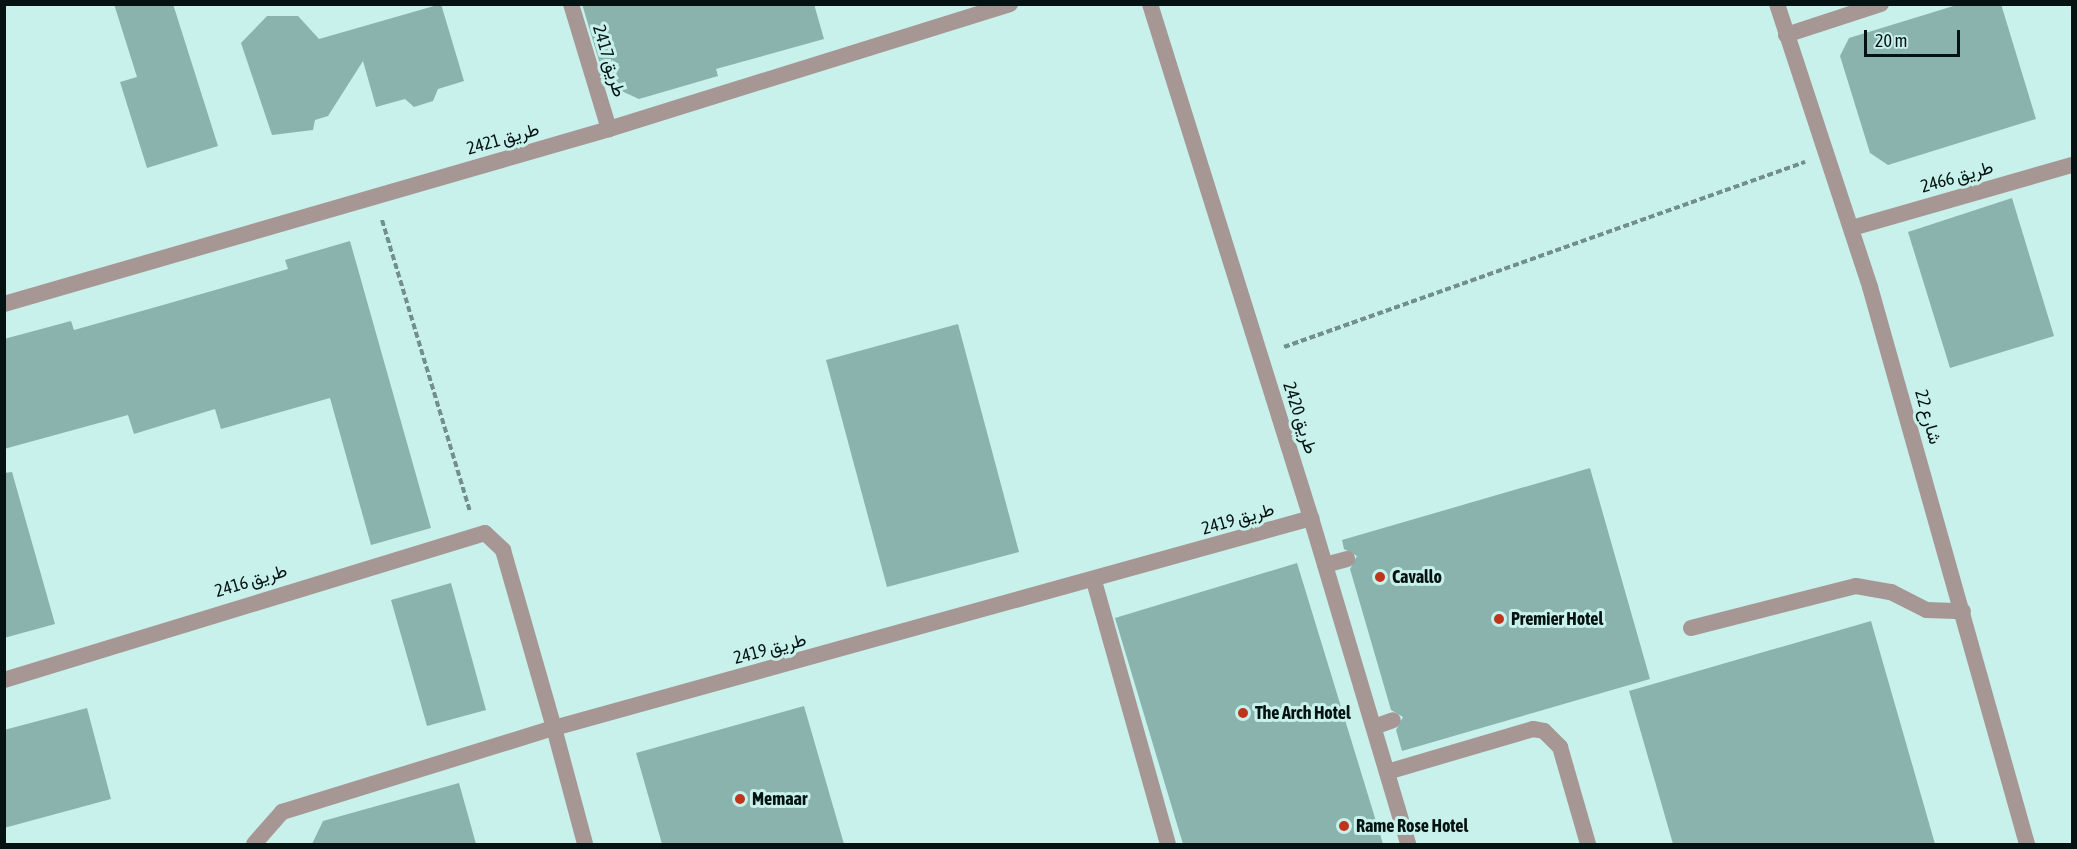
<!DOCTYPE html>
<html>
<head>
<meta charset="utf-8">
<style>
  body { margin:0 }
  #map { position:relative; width:2077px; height:849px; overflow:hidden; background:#c8f1eb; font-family:"Asap Condensed",Vazirmatn,sans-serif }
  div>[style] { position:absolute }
  .building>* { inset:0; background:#8bb3ad }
  .path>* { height:4px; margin-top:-2px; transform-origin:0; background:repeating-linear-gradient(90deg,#728f8b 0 6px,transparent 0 9px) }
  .service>* { height:16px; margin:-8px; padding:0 8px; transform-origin:8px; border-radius:8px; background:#a79794 }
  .minor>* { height:16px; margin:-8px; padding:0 8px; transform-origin:8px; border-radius:8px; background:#a79794 }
  .dots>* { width:16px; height:16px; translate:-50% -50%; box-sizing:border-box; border:3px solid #c8f1eb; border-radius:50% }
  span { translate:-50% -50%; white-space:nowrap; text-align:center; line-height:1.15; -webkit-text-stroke:6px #c8f1eb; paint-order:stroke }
  .street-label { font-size:18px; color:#041311 }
  .poi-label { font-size:18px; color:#041311; font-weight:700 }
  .left { translate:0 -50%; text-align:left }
  .frame { position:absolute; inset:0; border:6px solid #041311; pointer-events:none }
  .scale { position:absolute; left:1864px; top:30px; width:96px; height:27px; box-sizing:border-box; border:3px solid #041311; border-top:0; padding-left:8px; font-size:18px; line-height:21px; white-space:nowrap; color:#041311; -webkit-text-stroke:4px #c8f1eb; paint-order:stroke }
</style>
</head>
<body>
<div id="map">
  <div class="building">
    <div style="clip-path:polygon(114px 4px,173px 4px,218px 146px,147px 168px,120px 82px,137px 77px)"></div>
    <div style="clip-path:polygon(441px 4px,464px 81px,438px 89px,433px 101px,414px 107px,405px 99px,376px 107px,363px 61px,328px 116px,315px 120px,313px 130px,272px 135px,241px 43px,267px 16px,298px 16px,319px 39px)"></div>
    <div style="clip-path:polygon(582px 4px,814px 4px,824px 39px,716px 69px,718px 76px,639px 99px,606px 84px)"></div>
    <div style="clip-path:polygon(1960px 4px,2001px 4px,2036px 119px,1888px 165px,1870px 153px,1840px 56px,1849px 38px)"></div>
    <div style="clip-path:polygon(2012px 198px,2054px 336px,1950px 368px,1908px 232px)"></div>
    <div style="clip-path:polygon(350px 241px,431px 528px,371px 545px,330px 398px,221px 429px,215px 409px,134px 434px,128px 415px,4px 449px,4px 339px,71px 321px,74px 330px,163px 305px,288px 269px,285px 260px)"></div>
    <div style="clip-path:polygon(958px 324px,1019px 552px,887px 587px,826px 360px)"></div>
    <div style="clip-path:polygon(1590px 468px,1650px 679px,1402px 751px,1396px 730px,1403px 717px,1391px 710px,1350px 569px,1357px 556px,1344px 549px,1342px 540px)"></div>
    <div style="clip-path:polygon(12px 472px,55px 624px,4px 638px,4px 473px)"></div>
    <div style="clip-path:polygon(1297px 563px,1383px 844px,1183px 844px,1115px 618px)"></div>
    <div style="clip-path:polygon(451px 583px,486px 710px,427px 726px,391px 600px)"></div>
    <div style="clip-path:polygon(1871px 621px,1935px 844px,1673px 844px,1629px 691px)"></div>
    <div style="clip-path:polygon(804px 706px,844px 844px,662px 844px,636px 753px)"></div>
    <div style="clip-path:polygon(87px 708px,111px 799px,4px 828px,4px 730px)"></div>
    <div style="clip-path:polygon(459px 783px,476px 844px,312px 844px,323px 821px)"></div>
  </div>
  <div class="path">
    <div style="left:382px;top:220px;width:305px;rotate:73.2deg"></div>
    <div style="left:1284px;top:347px;width:553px;rotate:-19.55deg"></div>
  </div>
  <div class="service">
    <div style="left:1786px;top:35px;width:100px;rotate:-18.1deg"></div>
    <div style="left:1325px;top:565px;width:23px;rotate:-15deg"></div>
    <div style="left:1094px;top:581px;width:273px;rotate:74.3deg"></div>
    <div style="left:1691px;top:628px;width:170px;rotate:-14.3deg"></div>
    <div style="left:1856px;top:586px;width:36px;rotate:10deg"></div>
    <div style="left:1891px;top:592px;width:39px;rotate:27deg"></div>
    <div style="left:1926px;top:610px;width:37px;rotate:2deg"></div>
    <div style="left:1374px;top:727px;width:20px;rotate:-20deg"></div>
    <div style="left:554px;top:728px;width:120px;rotate:75deg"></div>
    <div style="left:1387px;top:772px;width:152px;rotate:-16.4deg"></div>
    <div style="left:1533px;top:729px;width:11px;rotate:10deg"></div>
    <div style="left:1544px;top:731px;width:23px;rotate:45deg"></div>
    <div style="left:1560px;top:747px;width:101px;rotate:73.9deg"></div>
  </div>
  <div class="minor">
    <div style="left:571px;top:4px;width:131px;rotate:73.1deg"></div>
    <div style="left:1150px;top:4px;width:539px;rotate:72.61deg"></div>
    <div style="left:1311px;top:518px;width:340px;rotate:73.4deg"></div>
    <div style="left:1777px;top:4px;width:298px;rotate:71.8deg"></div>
    <div style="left:1870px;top:287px;width:579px;rotate:74.26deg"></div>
    <div style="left:1852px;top:228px;width:229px;rotate:-16deg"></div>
    <div style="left:4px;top:304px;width:630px;rotate:-16.13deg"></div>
    <div style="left:609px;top:129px;width:420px;rotate:-17.3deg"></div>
    <div style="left:4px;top:680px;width:503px;rotate:-16.99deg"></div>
    <div style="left:485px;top:533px;width:25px;rotate:43deg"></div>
    <div style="left:503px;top:550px;width:185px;rotate:74deg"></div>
    <div style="left:254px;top:844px;width:43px;rotate:-48.8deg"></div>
    <div style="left:282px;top:812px;width:285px;rotate:-17.2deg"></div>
    <div style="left:554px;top:728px;width:786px;rotate:-15.5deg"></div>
  </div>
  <div class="dots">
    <div style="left:1380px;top:577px;background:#c0341c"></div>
    <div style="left:1499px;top:619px;background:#c0341c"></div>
    <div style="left:1243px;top:713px;background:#c0341c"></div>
    <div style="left:740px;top:799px;background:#c0341c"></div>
    <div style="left:1344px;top:826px;background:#c0341c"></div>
  </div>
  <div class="street-label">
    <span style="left:609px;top:61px;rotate:73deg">طريق 2417</span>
    <span style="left:503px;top:139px;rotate:-16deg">طريق 2421</span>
    <span style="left:1957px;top:177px;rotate:-16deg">طريق 2466</span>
    <span style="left:1928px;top:417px;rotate:74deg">شارع 22</span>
    <span style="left:1300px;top:418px;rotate:72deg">طريق 2420</span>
    <span style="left:1238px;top:519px;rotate:-16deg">طريق 2419</span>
    <span style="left:251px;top:581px;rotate:-17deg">طريق 2416</span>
    <span style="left:770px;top:649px;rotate:-15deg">طريق 2419</span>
  </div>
  <div class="poi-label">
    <span class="left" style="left:1392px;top:577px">Cavallo</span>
    <span class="left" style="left:1511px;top:619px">Premier Hotel</span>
    <span class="left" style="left:1255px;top:713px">The Arch Hotel</span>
    <span class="left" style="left:752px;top:799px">Memaar</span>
    <span class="left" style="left:1356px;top:826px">Rame Rose Hotel</span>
  </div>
  <div class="frame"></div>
  <div class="scale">20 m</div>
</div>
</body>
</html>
